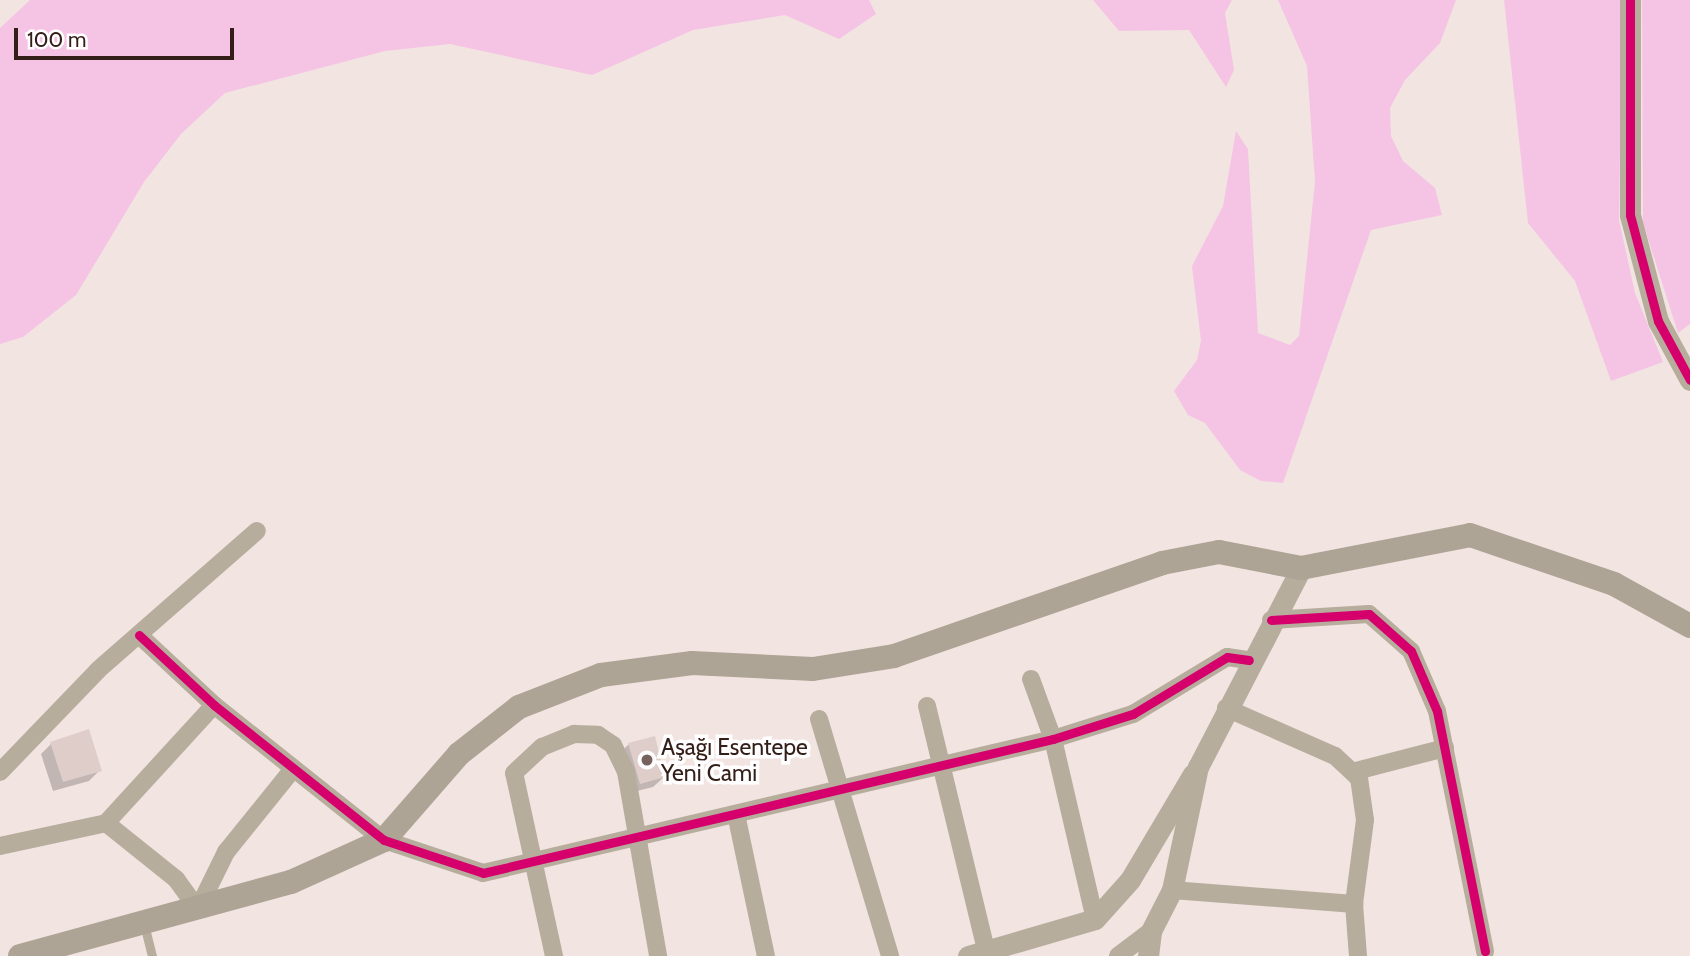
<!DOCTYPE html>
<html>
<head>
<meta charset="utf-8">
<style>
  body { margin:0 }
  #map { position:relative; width:1690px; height:956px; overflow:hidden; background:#f2e4e1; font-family:Cabin,sans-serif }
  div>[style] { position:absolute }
  .green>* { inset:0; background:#f5c4e5 }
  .shadow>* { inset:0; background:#0003 }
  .building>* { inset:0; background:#dfcdc9 }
  .service>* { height:9px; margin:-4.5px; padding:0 4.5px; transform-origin:4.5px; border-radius:4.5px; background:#b7ad9d }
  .minor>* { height:18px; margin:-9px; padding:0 9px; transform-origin:9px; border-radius:9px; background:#b7ad9d }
  .tertiary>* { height:21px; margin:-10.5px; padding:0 10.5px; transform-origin:10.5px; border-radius:10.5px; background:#b7ad9d }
  .secondary>* { height:24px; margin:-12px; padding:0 12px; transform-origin:12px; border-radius:12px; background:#aea495 }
  .cycleway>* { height:9px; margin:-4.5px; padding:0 4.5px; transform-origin:4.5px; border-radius:4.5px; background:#d6006c }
  .dots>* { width:19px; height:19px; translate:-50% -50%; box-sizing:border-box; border:4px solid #fff; border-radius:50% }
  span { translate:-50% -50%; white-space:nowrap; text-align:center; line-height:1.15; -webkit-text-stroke:7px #fff; paint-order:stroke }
  .poi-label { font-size:23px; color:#341e18 }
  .left { translate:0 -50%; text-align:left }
  .scale { position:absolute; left:14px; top:28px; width:220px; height:32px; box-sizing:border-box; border:4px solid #341e18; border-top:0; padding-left:9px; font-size:21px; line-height:24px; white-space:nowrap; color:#341e18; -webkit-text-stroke:5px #fff; paint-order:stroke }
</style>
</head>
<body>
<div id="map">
  <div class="green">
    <div style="clip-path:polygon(30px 0,869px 0,876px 14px,839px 39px,785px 15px,693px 30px,592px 75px,450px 44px,385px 51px,225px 93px,181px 134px,144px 182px,76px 295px,23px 337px,0 344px,0 28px)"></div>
    <div style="clip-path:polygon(1093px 0,1232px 0,1225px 13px,1234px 70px,1226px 87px,1189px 30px,1119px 31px)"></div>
    <div style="clip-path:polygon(1278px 0,1456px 0,1440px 43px,1405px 80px,1390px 108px,1391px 136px,1403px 161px,1435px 188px,1442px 215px,1371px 230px,1283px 483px,1261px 481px,1240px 470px,1205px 423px,1188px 415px,1174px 391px,1197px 360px,1201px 341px,1192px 266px,1223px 206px,1236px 131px,1248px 149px,1258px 333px,1290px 345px,1299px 336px,1315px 182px,1307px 66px)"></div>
    <div style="clip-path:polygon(1504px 0,1622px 0,1619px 220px,1635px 293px,1663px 362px,1611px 381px,1575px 281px,1528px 223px)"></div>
    <div style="clip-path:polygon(1642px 0,1690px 0,1690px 324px,1678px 333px,1643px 223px)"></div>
  </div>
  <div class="shadow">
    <div style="clip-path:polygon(51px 744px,100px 770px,89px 781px,53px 791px,41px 754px)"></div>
    <div style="clip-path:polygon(629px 744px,664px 777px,653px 787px,629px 793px,618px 755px)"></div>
  </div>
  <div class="building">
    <div style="clip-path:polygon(89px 729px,102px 771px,63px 782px,50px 742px)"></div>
    <div style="clip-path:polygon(655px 736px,665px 777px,640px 784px,628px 743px)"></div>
  </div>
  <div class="service">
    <div style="left:144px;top:924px;width:33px;rotate:76deg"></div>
  </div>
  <div class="minor">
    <div style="left:1271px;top:620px;width:98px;rotate:-3.5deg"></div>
    <div style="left:1369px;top:614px;width:56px;rotate:41.4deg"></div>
    <div style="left:1411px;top:651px;width:65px;rotate:66.6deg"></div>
    <div style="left:1437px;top:711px;width:245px;rotate:78.7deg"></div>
    <div style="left:139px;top:635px;width:103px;rotate:43deg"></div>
    <div style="left:214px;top:705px;width:217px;rotate:38.5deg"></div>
    <div style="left:384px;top:840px;width:104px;rotate:18.4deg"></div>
    <div style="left:483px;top:873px;width:586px;rotate:-13.23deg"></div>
    <div style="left:1053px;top:739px;width:84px;rotate:-17.4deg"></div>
    <div style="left:1133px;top:714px;width:110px;rotate:-31.2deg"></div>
    <div style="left:1227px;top:657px;width:22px;rotate:8deg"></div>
    <div style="left:1031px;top:679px;width:64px;rotate:69.9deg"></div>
    <div style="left:1053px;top:739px;width:185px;rotate:76.9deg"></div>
    <div style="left:927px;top:706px;width:251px;rotate:76.4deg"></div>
    <div style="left:1226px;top:708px;width:119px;rotate:23.8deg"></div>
    <div style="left:1335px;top:756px;width:33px;rotate:43deg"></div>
    <div style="left:1359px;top:778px;width:42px;rotate:81.9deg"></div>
    <div style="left:1365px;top:820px;width:85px;rotate:97.5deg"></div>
    <div style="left:1354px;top:904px;width:52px;rotate:85.6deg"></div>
    <div style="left:819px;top:719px;width:247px;rotate:73.3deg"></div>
    <div style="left:1356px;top:771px;width:92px;rotate:-14.5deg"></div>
    <div style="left:0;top:772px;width:141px;rotate:-46.1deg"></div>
    <div style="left:98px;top:670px;width:211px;rotate:-41.2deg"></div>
    <div style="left:736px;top:814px;width:145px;rotate:78.1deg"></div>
    <div style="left:106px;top:823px;width:90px;rotate:38.7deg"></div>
    <div style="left:176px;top:879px;width:37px;rotate:54deg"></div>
    <div style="left:198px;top:909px;width:64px;rotate:-63.8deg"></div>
    <div style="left:226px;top:852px;width:107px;rotate:-51.1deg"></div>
    <div style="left:0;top:846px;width:108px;rotate:-12.2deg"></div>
    <div style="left:106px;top:823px;width:160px;rotate:-47.5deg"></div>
    <div style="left:1172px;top:890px;width:183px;rotate:4.4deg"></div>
    <div style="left:554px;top:956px;width:187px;rotate:-102.3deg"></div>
    <div style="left:514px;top:773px;width:38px;rotate:-43deg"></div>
    <div style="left:542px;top:747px;width:35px;rotate:-22deg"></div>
    <div style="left:574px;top:734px;width:24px;rotate:2deg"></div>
    <div style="left:598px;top:735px;width:18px;rotate:34deg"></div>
    <div style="left:613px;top:745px;width:30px;rotate:64deg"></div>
    <div style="left:626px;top:772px;width:187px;rotate:80.1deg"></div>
    <div style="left:1118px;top:956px;width:41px;rotate:-37.1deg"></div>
  </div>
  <div class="tertiary">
    <div style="left:1630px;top:0;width:215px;rotate:90deg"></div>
    <div style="left:1630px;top:215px;width:110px;rotate:75.2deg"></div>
    <div style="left:1658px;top:321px;width:67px;rotate:61.5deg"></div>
    <div style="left:968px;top:956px;width:132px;rotate:-16.2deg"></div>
    <div style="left:1095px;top:919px;width:52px;rotate:-48.1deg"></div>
    <div style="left:1130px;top:880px;width:123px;rotate:-59.3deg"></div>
    <div style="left:1148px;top:956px;width:25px;rotate:-83deg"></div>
    <div style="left:1151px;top:931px;width:46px;rotate:-62.9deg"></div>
    <div style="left:1172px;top:890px;width:126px;rotate:-78.1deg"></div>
    <div style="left:1198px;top:767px;width:224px;rotate:-62.6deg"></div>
  </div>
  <div class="secondary">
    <div style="left:20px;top:956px;width:281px;rotate:-15.3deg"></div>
    <div style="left:291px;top:882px;width:102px;rotate:-24.3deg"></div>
    <div style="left:384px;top:840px;width:114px;rotate:-48.9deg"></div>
    <div style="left:459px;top:754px;width:76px;rotate:-38.1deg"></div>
    <div style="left:519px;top:707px;width:88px;rotate:-21.3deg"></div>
    <div style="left:601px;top:675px;width:92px;rotate:-7.5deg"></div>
    <div style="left:692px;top:663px;width:121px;rotate:2.8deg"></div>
    <div style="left:813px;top:669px;width:82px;rotate:-9.1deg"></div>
    <div style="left:894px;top:656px;width:284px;rotate:-19.1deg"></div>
    <div style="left:1162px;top:563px;width:58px;rotate:-10.9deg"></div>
    <div style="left:1219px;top:552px;width:84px;rotate:11deg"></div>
    <div style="left:1301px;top:568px;width:172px;rotate:-11deg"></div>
    <div style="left:1470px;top:535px;width:152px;rotate:18.8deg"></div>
    <div style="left:1614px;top:584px;width:87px;rotate:28.9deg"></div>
  </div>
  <div class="cycleway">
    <div style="left:1630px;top:0;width:215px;rotate:90deg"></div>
    <div style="left:1630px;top:215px;width:110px;rotate:75.2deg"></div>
    <div style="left:1658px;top:321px;width:67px;rotate:61.5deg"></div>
    <div style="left:1271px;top:620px;width:98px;rotate:-3.5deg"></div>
    <div style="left:1369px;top:614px;width:56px;rotate:41.4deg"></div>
    <div style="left:1411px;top:651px;width:65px;rotate:66.6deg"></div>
    <div style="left:1437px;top:711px;width:245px;rotate:78.7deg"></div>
    <div style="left:139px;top:635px;width:103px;rotate:43deg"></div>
    <div style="left:214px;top:705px;width:217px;rotate:38.5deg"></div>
    <div style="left:384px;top:840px;width:104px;rotate:18.4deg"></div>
    <div style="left:483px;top:873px;width:586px;rotate:-13.23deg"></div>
    <div style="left:1053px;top:739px;width:84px;rotate:-17.4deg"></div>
    <div style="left:1133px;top:714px;width:110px;rotate:-31.2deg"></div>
    <div style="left:1227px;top:657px;width:22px;rotate:8deg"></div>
  </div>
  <div class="dots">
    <div style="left:647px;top:760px;background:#76635e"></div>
  </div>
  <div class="poi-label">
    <span class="left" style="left:661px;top:760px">Aşağı Esentepe<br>Yeni Cami</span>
  </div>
  <div class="scale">100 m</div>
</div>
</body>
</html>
